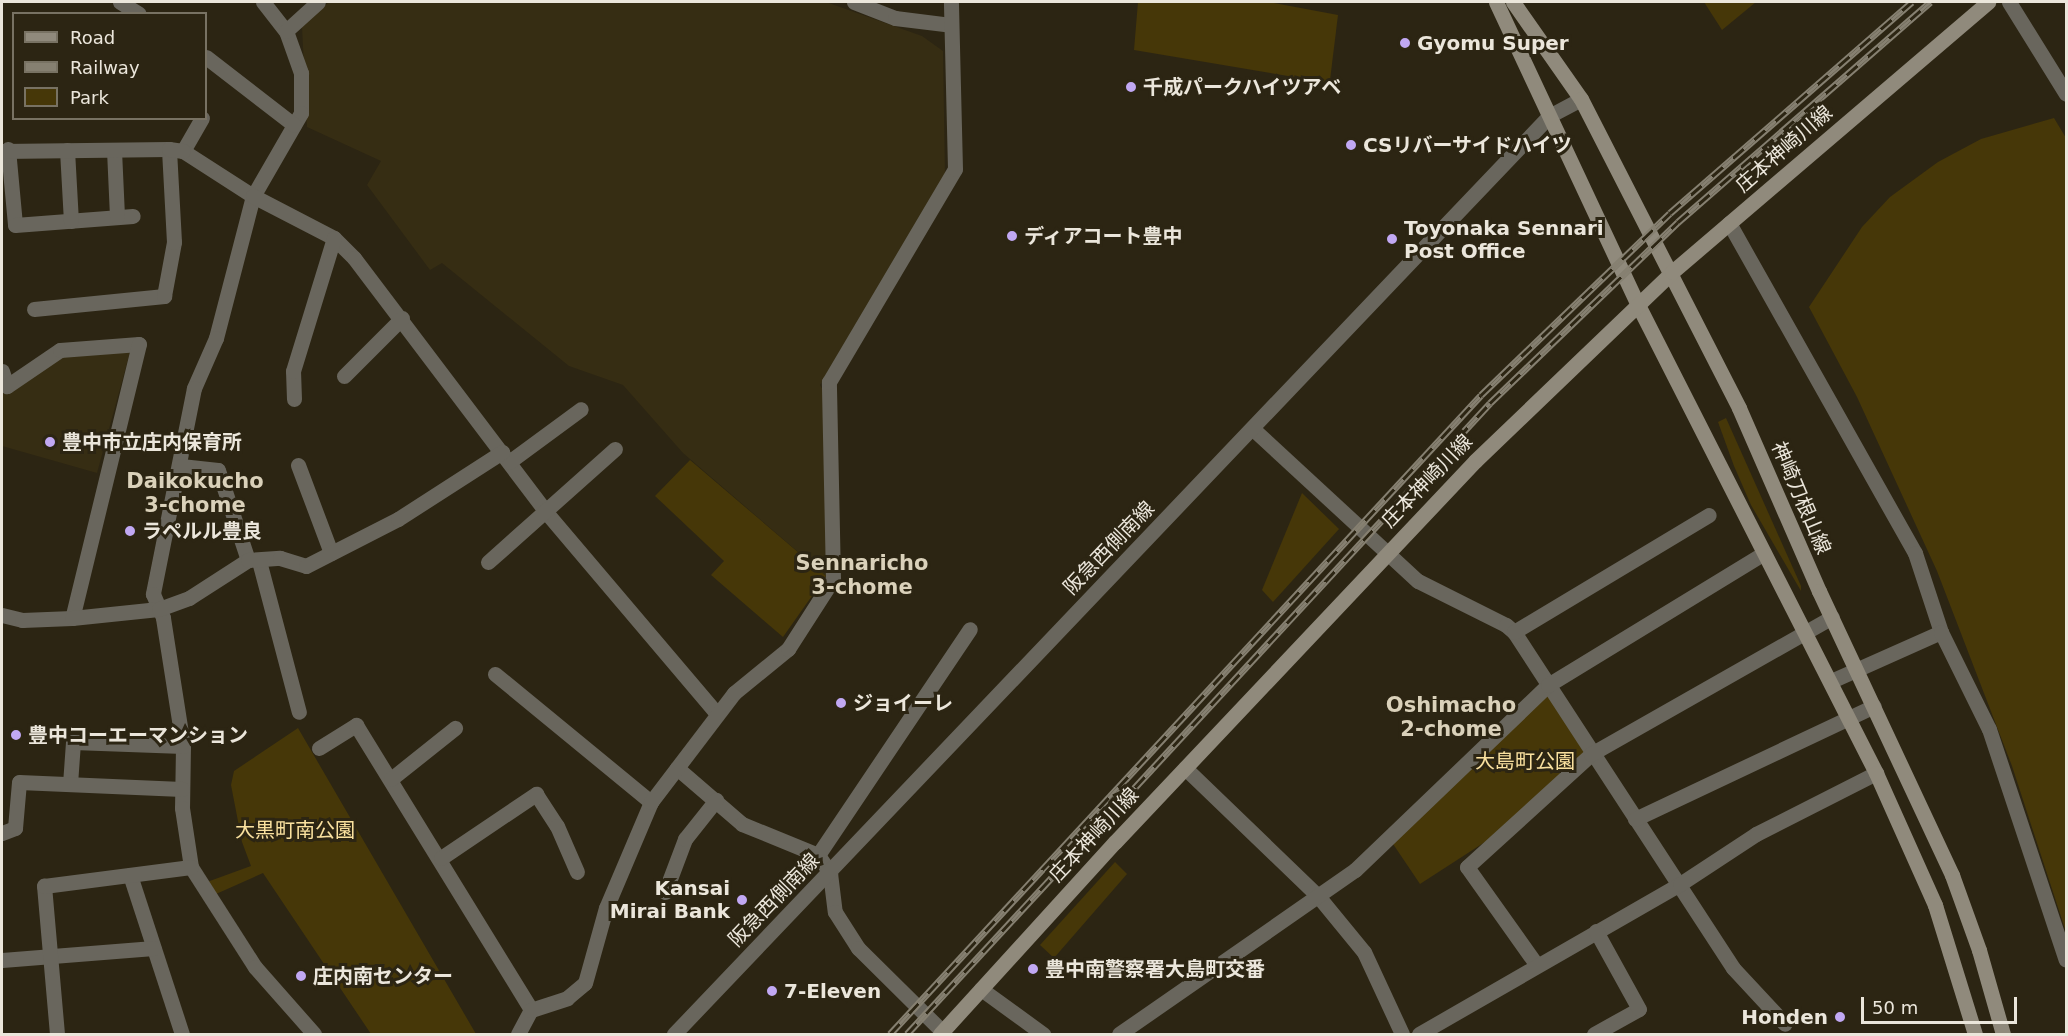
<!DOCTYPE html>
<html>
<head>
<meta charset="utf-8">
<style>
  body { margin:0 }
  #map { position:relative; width:2068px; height:1036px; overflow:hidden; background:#2c2513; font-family:"DejaVu Sans","Noto Sans JP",sans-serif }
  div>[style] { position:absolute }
  .built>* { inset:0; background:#362d13 }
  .green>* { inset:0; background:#463708 }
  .street>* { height:15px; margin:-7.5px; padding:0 7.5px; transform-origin:7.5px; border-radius:7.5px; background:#69665d }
  .secondary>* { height:15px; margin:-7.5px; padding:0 7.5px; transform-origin:7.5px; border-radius:7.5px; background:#908a7c }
  .rail>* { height:7px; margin-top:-3.5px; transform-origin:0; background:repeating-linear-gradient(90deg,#2c2513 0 14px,#868071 0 28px); box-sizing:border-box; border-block:2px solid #868071 }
  .dots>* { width:16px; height:16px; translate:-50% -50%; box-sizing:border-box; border:3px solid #2c2513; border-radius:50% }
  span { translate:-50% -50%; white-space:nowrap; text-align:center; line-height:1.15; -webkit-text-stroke:6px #2c2513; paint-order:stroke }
  .poi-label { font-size:20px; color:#ebe6db; font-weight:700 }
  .left { translate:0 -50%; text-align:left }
  .right { translate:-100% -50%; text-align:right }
  .street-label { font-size:20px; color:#ebe6db }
  .park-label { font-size:20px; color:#fae19f }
  .neighbourhood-label { font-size:21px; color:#dad1ba; font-weight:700 }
  .frame { position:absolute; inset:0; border:3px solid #ebe6db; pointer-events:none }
  .legend { position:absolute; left:12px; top:12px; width:195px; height:108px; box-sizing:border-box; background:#2c2513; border:2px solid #787263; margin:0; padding:8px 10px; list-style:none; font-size:18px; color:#ebe6db }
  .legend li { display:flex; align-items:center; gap:12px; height:30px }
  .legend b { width:30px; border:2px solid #787263 }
  .scale { position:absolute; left:1861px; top:997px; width:156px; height:27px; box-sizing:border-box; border:3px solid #ebe6db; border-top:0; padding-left:8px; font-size:18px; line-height:21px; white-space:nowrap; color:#ebe6db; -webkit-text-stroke:4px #2c2513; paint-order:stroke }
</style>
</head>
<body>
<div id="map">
  <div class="built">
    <div style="clip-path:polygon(329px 2px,826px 2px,922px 36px,943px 51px,945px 176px,820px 385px,826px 395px,826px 576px,683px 453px,623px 385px,569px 366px,442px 263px,430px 270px,367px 185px,381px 161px,307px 127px,302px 27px)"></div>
    <div style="clip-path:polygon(130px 352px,97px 473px,2px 446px,2px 391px,5px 393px,57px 356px)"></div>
  </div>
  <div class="green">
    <div style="clip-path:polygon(1138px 2px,1269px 2px,1338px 15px,1330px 80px,1324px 82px,1134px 50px)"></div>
    <div style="clip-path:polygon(1704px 2px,1756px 2px,1722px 30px)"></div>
    <div style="clip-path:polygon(2054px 118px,2066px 138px,2066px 932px,2012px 766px,1937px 571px,1857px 397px,1809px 307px,1862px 227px,1890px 197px,1938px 162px,1981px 139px)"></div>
    <div style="clip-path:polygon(1726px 418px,1801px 586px,1801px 591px,1751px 505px,1734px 466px,1718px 422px)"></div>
    <div style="clip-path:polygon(690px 460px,826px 576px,783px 637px,711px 575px,724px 561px,655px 496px)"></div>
    <div style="clip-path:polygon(1302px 493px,1339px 529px,1273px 602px,1262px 590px)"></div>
    <div style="clip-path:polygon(1547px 694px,1585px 752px,1488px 840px,1420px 884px,1391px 841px)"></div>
    <div style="clip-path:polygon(298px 728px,476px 1034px,371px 1034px,263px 873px,216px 894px,207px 882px,251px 866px,242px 842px,231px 785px,234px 771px)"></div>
    <div style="clip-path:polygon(1115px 862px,1127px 874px,1054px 958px,1040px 945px)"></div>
  </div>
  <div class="street">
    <div style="left:120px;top:2px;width:22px;rotate:32deg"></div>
    <div style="left:263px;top:2px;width:37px;rotate:52deg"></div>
    <div style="left:286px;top:31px;width:45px;rotate:70.3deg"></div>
    <div style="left:301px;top:73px;width:40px;rotate:90deg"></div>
    <div style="left:301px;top:113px;width:96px;rotate:120deg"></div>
    <div style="left:253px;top:196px;width:147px;rotate:104.6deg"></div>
    <div style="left:216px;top:338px;width:55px;rotate:113.7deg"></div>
    <div style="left:194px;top:388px;width:210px;rotate:101.3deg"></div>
    <div style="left:153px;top:594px;width:26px;rotate:67deg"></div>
    <div style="left:163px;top:618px;width:130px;rotate:81.1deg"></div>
    <div style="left:183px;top:746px;width:62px;rotate:90.9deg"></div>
    <div style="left:182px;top:808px;width:60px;rotate:81.3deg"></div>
    <div style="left:191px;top:867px;width:119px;rotate:57.4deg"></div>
    <div style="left:255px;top:967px;width:89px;rotate:48.6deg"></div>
    <div style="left:854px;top:2px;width:44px;rotate:21.3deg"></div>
    <div style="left:895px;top:18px;width:56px;rotate:7.1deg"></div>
    <div style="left:2009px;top:2px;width:108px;rotate:58.2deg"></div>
    <div style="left:286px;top:31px;width:43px;rotate:-42.2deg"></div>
    <div style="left:206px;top:57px;width:111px;rotate:37.7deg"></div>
    <div style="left:202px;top:118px;width:38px;rotate:120deg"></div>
    <div style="left:183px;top:151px;width:83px;rotate:32.7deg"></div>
    <div style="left:253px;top:196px;width:91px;rotate:27.4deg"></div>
    <div style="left:334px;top:238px;width:28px;rotate:45deg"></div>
    <div style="left:354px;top:258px;width:317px;rotate:52.9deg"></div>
    <div style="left:545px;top:511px;width:266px;rotate:49.7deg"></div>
    <div style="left:8px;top:149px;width:76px;rotate:84.7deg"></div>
    <div style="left:15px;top:225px;width:118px;rotate:-4.4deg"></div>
    <div style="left:67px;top:150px;width:71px;rotate:86.8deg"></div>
    <div style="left:114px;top:150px;width:67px;rotate:87.4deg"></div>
    <div style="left:2px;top:151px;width:167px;rotate:-0.7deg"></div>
    <div style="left:1729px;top:223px;width:379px;rotate:60.6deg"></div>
    <div style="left:1915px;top:553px;width:83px;rotate:71.8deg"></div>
    <div style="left:1941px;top:632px;width:120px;rotate:156deg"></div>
    <div style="left:34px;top:309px;width:131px;rotate:-5.7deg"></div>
    <div style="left:164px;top:296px;width:55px;rotate:-79.5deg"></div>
    <div style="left:174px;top:242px;width:93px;rotate:-93.1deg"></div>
    <div style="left:169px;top:149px;width:14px;rotate:8deg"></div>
    <div style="left:2px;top:371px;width:16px;rotate:72deg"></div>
    <div style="left:7px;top:386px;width:64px;rotate:-34.2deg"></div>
    <div style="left:60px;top:350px;width:79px;rotate:-4.3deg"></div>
    <div style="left:139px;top:344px;width:282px;rotate:103.7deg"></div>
    <div style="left:344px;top:376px;width:82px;rotate:-45deg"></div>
    <div style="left:294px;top:399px;width:28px;rotate:-92deg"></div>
    <div style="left:293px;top:371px;width:139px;rotate:-72.9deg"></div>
    <div style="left:1253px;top:429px;width:224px;rotate:42.7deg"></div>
    <div style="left:1418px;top:581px;width:98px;rotate:26.6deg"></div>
    <div style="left:1506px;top:625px;width:11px;rotate:41deg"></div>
    <div style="left:1514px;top:632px;width:401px;rotate:56.9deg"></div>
    <div style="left:1733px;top:968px;width:76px;rotate:47.1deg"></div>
    <div style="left:509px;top:462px;width:89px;rotate:-36.4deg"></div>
    <div style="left:298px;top:465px;width:94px;rotate:69.4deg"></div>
    <div style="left:181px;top:466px;width:37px;rotate:6deg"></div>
    <div style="left:218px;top:470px;width:95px;rotate:71.6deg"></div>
    <div style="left:259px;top:561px;width:156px;rotate:75.2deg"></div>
    <div style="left:488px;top:562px;width:170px;rotate:-41.7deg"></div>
    <div style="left:2px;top:615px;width:21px;rotate:14deg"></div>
    <div style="left:22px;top:620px;width:50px;rotate:-2.3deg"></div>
    <div style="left:72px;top:618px;width:87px;rotate:-5.9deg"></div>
    <div style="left:159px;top:609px;width:32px;rotate:-20deg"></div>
    <div style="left:189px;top:598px;width:70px;rotate:-32.8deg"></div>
    <div style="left:248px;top:560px;width:32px;rotate:-4deg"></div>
    <div style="left:280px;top:558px;width:27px;rotate:17deg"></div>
    <div style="left:306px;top:566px;width:103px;rotate:-27.1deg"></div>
    <div style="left:398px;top:519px;width:124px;rotate:-32.8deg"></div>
    <div style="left:1514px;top:632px;width:227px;rotate:-31deg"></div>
    <div style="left:1941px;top:632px;width:108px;rotate:63.7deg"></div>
    <div style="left:1989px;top:729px;width:243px;rotate:71.6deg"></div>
    <div style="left:495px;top:674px;width:202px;rotate:39.4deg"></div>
    <div style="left:319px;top:748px;width:44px;rotate:-31.9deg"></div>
    <div style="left:356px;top:725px;width:334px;rotate:58.4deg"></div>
    <div style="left:677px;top:768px;width:86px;rotate:40.7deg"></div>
    <div style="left:742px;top:824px;width:82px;rotate:22.2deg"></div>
    <div style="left:818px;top:855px;width:22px;rotate:56deg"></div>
    <div style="left:830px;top:873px;width:39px;rotate:83deg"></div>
    <div style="left:835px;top:912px;width:43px;rotate:57.4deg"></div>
    <div style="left:858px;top:948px;width:120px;rotate:44.7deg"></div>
    <div style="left:1185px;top:768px;width:185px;rotate:43.9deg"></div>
    <div style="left:1318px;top:896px;width:72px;rotate:50.6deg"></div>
    <div style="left:1364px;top:952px;width:90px;rotate:65.1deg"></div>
    <div style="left:391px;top:779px;width:82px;rotate:-38.6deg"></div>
    <div style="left:70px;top:784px;width:42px;rotate:-85.9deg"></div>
    <div style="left:73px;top:742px;width:110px;rotate:2.1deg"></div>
    <div style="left:1635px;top:819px;width:264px;rotate:-25.3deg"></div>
    <div style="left:2px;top:833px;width:14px;rotate:-21deg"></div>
    <div style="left:15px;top:828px;width:46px;rotate:-85deg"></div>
    <div style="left:19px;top:782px;width:163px;rotate:2.5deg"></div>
    <div style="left:818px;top:855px;width:272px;rotate:-56.1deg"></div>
    <div style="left:441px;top:858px;width:115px;rotate:-34deg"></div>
    <div style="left:536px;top:794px;width:38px;rotate:57deg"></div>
    <div style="left:557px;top:826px;width:50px;rotate:66.5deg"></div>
    <div style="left:130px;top:875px;width:167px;rotate:71.9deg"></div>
    <div style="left:665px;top:892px;width:57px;rotate:-69.3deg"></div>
    <div style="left:685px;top:839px;width:50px;rotate:-51.5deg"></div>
    <div style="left:2px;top:960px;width:152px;rotate:-4.5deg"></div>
    <div style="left:1536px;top:964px;width:119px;rotate:-125.4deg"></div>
    <div style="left:1467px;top:867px;width:168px;rotate:-42.3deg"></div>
    <div style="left:1591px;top:754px;width:277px;rotate:-29.6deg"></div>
    <div style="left:981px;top:989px;width:77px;rotate:36deg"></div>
    <div style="left:57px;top:1034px;width:149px;rotate:-95deg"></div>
    <div style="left:44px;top:886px;width:148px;rotate:-7.4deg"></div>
    <div style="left:518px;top:1034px;width:27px;rotate:-62deg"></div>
    <div style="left:531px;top:1010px;width:38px;rotate:-18deg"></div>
    <div style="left:567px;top:998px;width:23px;rotate:-40deg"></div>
    <div style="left:585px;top:983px;width:78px;rotate:-74.4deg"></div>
    <div style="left:606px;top:908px;width:115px;rotate:-67deg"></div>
    <div style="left:651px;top:802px;width:137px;rotate:-52.7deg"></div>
    <div style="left:734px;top:693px;width:70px;rotate:-39.2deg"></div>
    <div style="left:788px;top:649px;width:83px;rotate:-57.3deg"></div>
    <div style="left:833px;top:579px;width:197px;rotate:-91.2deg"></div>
    <div style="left:829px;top:382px;width:247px;rotate:-59.4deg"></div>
    <div style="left:955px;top:169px;width:167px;rotate:-91.4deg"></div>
    <div style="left:674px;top:1034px;width:1268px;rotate:-46.37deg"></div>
    <div style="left:1549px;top:116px;width:36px;rotate:-28deg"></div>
    <div style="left:1119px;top:1034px;width:287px;rotate:-34.8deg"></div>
    <div style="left:1355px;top:870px;width:267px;rotate:-43.8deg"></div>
    <div style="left:1548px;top:685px;width:253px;rotate:-31.4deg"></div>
    <div style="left:1419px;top:1034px;width:301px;rotate:-29.9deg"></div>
    <div style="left:1680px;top:884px;width:91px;rotate:-33.3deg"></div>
    <div style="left:1756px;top:834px;width:135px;rotate:-26.9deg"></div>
    <div style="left:1594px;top:1034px;width:51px;rotate:-29.1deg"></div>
    <div style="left:1639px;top:1009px;width:89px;rotate:-118.9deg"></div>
  </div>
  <div class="secondary">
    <div style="left:1496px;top:2px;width:335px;rotate:64.9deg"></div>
    <div style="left:1638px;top:305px;width:525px;rotate:63.04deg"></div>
    <div style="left:1876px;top:773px;width:145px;rotate:65.9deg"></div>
    <div style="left:1935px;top:905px;width:135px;rotate:72.8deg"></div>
    <div style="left:1513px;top:2px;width:118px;rotate:55deg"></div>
    <div style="left:1581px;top:99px;width:347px;rotate:62.9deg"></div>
    <div style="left:1739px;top:408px;width:200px;rotate:66.4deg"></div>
    <div style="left:1819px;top:591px;width:314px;rotate:64.9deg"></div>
    <div style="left:1952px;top:875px;width:80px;rotate:70.2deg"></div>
    <div style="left:1979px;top:950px;width:87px;rotate:74.1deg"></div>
    <div style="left:940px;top:1034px;width:260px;rotate:-47.7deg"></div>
    <div style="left:1115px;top:842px;width:524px;rotate:-46.62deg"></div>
    <div style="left:1475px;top:461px;width:273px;rotate:-43.8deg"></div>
    <div style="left:1672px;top:272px;width:416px;rotate:-40.5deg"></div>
  </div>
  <div class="rail">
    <div style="left:890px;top:1034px;width:870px;rotate:-47.23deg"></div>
    <div style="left:1481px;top:395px;width:262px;rotate:-43.9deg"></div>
    <div style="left:1670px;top:213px;width:321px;rotate:-41.1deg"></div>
    <div style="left:907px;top:1034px;width:859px;rotate:-47.26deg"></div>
    <div style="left:1490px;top:403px;width:261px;rotate:-43.9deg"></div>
    <div style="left:1678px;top:222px;width:335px;rotate:-41.1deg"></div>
  </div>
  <div class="dots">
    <div style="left:1405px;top:43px;background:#c1a8f3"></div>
    <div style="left:1131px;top:87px;background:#c1a8f3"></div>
    <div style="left:1351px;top:145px;background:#c1a8f3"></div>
    <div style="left:1012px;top:236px;background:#c1a8f3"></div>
    <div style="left:1392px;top:239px;background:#c1a8f3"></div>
    <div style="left:50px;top:442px;background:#c1a8f3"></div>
    <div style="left:130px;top:531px;background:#c1a8f3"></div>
    <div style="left:841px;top:703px;background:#c1a8f3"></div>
    <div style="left:16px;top:735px;background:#c1a8f3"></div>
    <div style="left:742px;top:900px;background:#c1a8f3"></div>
    <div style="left:1033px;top:969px;background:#c1a8f3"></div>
    <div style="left:301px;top:976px;background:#c1a8f3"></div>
    <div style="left:772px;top:991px;background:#c1a8f3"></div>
    <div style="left:1840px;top:1017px;background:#c1a8f3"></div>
  </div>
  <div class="poi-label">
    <span class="left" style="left:1417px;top:43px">Gyomu Super</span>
    <span class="left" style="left:1143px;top:87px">千成パークハイツアベ</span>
    <span class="left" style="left:1363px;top:145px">CSリバーサイドハイツ</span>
    <span class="left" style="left:1404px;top:240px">Toyonaka Sennari<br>Post Office</span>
    <span class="left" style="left:1024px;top:236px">ディアコート豊中</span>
    <span class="left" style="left:62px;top:442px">豊中市立庄内保育所</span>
    <span class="left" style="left:142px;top:531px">ラペルル豊良</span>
    <span class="left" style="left:853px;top:703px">ジョイーレ</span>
    <span class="left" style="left:28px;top:735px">豊中コーエーマンション</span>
    <span class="right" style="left:730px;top:900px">Kansai<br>Mirai Bank</span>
    <span class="left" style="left:1045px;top:969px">豊中南警察署大島町交番</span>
    <span class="left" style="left:313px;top:976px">庄内南センター</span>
    <span class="left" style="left:784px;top:991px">7-Eleven</span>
    <span class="right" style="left:1828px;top:1017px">Honden</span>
  </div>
  <div class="street-label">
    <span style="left:1784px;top:149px;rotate:-41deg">庄本神崎川線</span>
    <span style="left:1427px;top:481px;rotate:-46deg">庄本神崎川線</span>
    <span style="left:1801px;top:498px;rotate:67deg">神崎刀根山線</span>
    <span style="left:1109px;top:548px;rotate:-46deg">阪急西側南線</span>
    <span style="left:1094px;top:835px;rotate:-47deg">庄本神崎川線</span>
    <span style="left:774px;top:900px;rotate:-46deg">阪急西側南線</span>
  </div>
  <div class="park-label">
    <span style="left:1525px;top:761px">大島町公園</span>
    <span style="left:295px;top:830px">大黒町南公園</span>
  </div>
  <div class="neighbourhood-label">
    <span style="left:195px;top:493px">Daikokucho<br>3-chome</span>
    <span style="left:862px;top:575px">Sennaricho<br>3-chome</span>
    <span style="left:1451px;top:717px">Oshimacho<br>2-chome</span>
  </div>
  <div class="frame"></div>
  <ul class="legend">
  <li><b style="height:8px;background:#908a7c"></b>Road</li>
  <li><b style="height:8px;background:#868071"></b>Railway</li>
  <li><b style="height:16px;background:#463708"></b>Park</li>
  </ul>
  <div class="scale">50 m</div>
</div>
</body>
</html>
